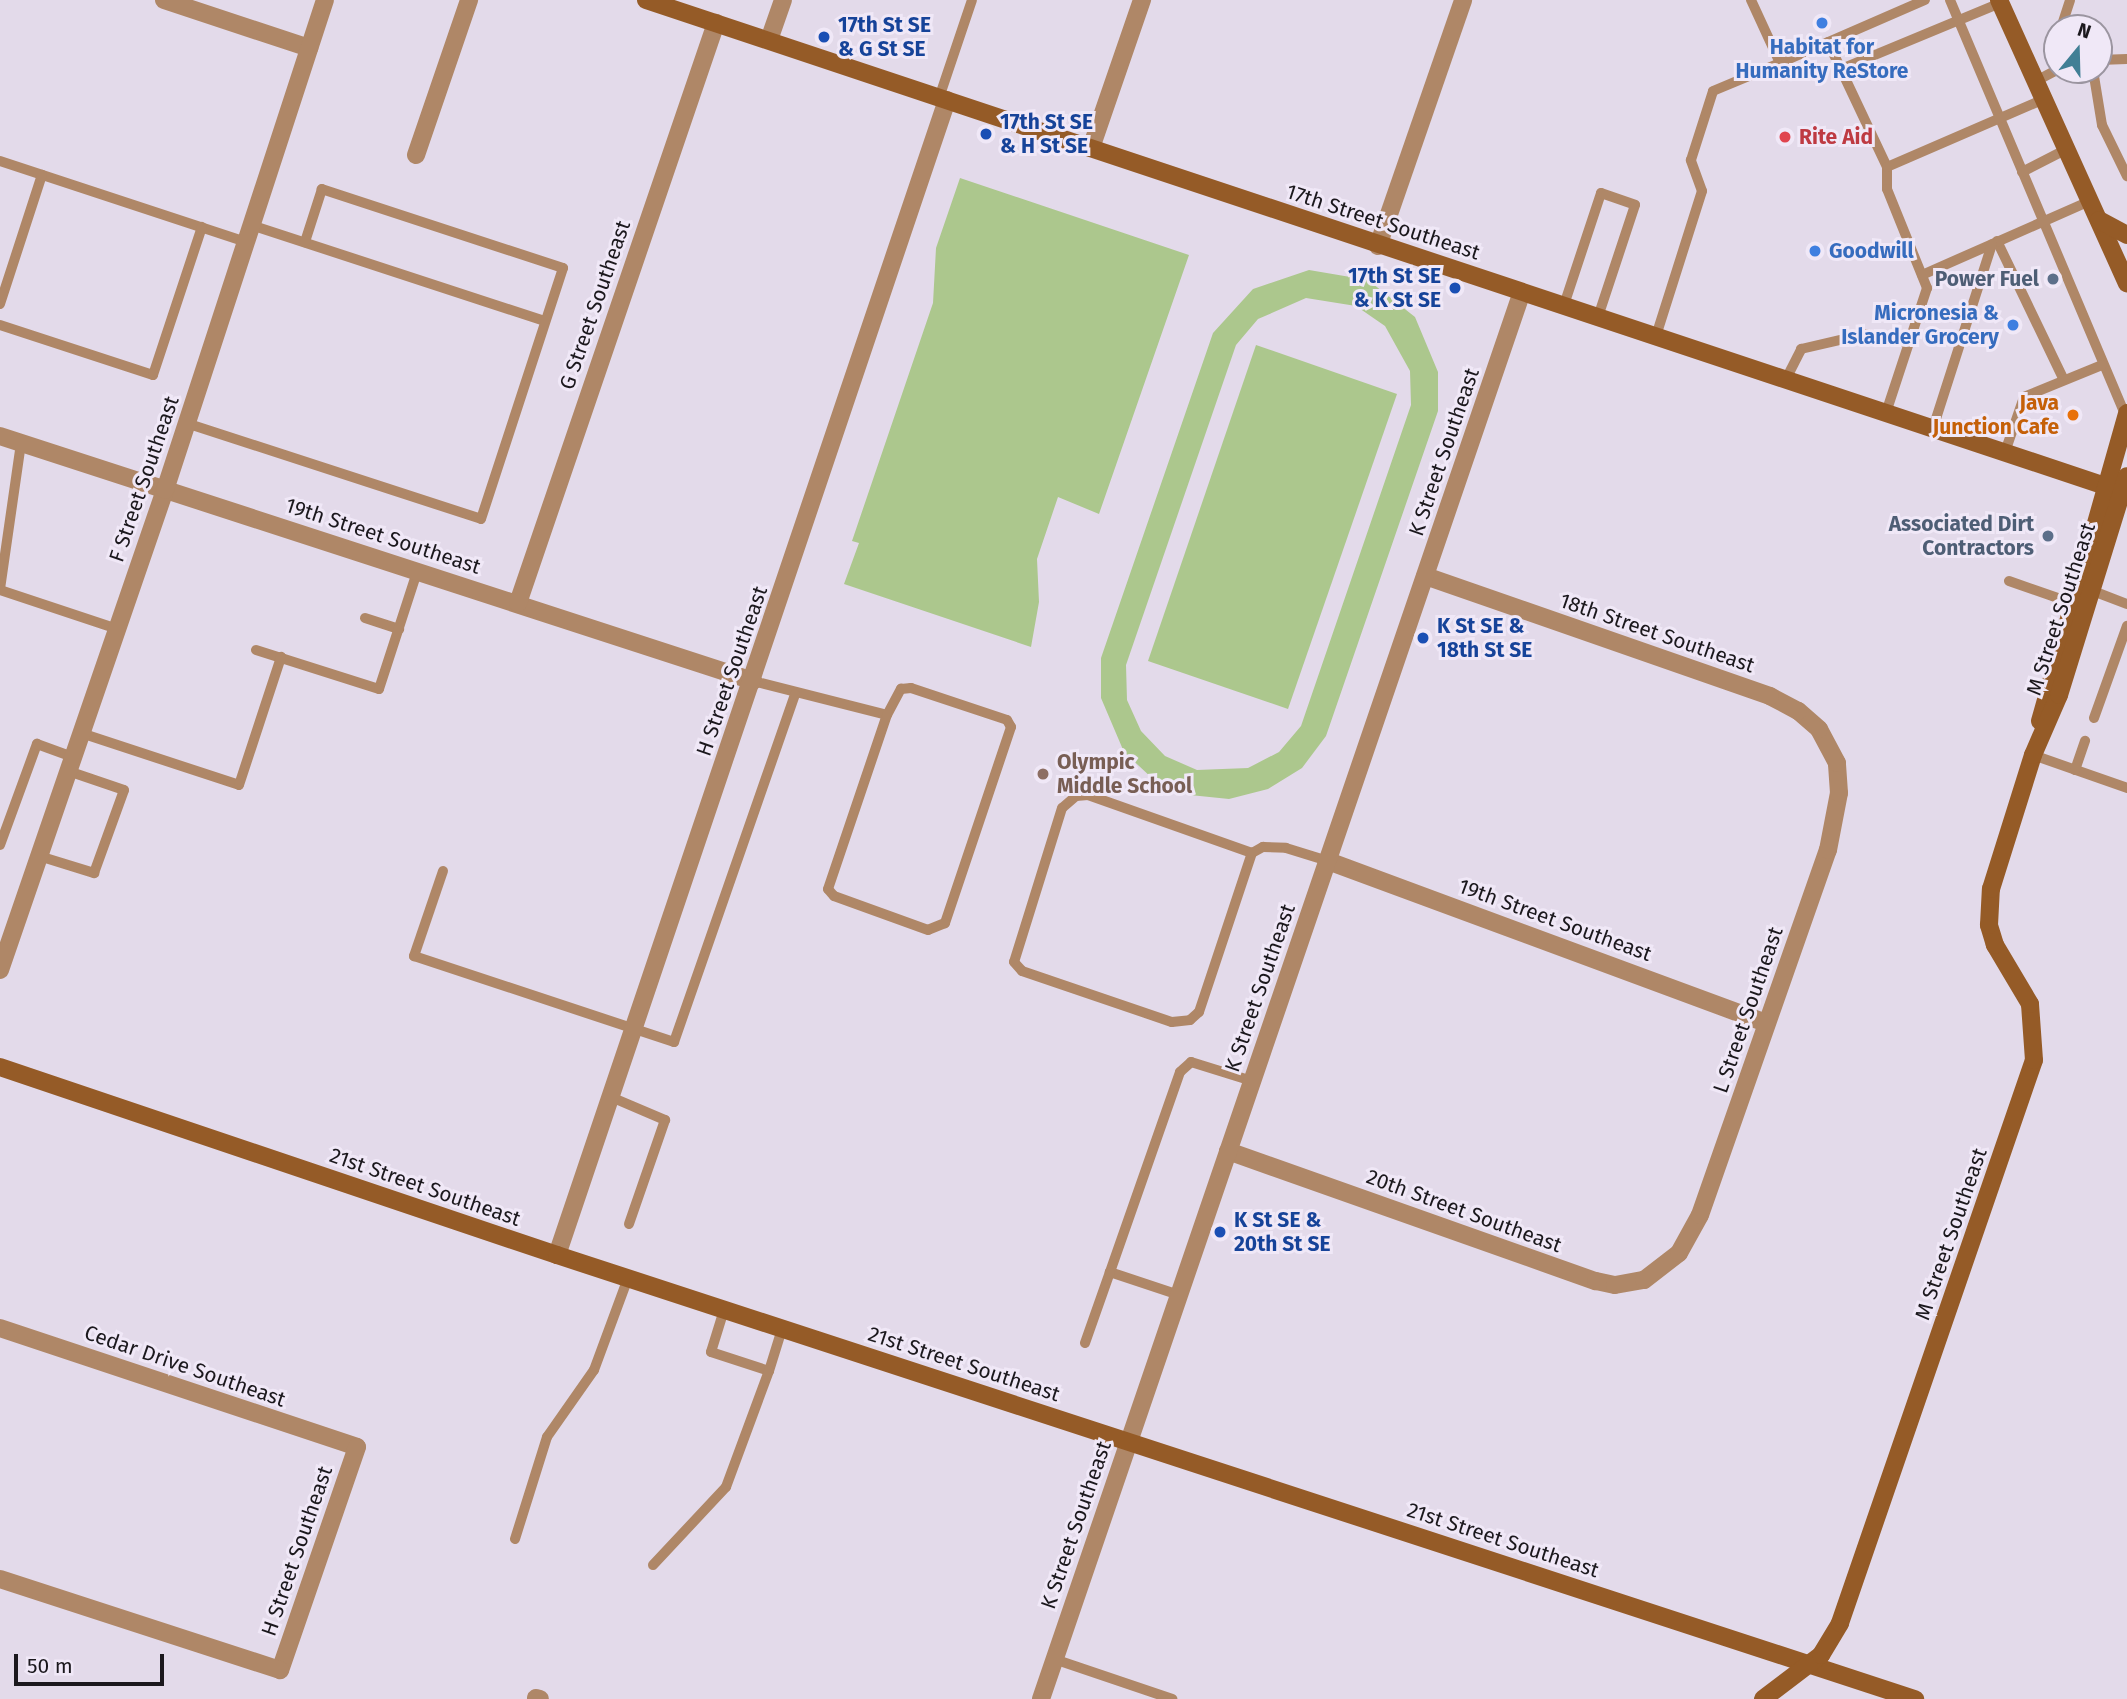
<!DOCTYPE html>
<html>
<head>
<meta charset="utf-8">
<style>
  body { margin:0 }
  #map { position:relative; width:2127px; height:1699px; overflow:hidden; background:#e3daea; font-family:"Fira Sans",sans-serif }
  div>[style] { position:absolute }
  .green>* { inset:0; background:#acc78d }
  .lane>* { height:10px; margin:-5px; padding:0 5px; transform-origin:5px; border-radius:5px; background:#af8767 }
  .street>* { height:18px; margin:-9px; padding:0 9px; transform-origin:9px; border-radius:9px; background:#af8767 }
  .secondary>* { height:18px; margin:-9px; padding:0 9px; transform-origin:9px; border-radius:9px; background:#955b27 }
  .dots>* { width:19px; height:19px; translate:-50% -50%; box-sizing:border-box; border:4px solid #f0e8f7; border-radius:50% }
  span { translate:-50% -50%; white-space:nowrap; text-align:center; line-height:1.15; -webkit-text-stroke:6px #f0e8f7; paint-order:stroke }
  .transit-label { font-size:21px; color:#164399; font-weight:700 }
  .left { translate:0 -50%; text-align:left }
  .right { translate:-100% -50%; text-align:right }
  .shop-label { font-size:21px; color:#366cbe; font-weight:700 }
  .health-label { font-size:21px; color:#be3a42; font-weight:700 }
  .street-label { font-size:21px; color:#1b181d }
  .service-label { font-size:21px; color:#4e5e75; font-weight:700 }
  .food-label { font-size:21px; color:#c56008; font-weight:700 }
  .education-label { font-size:21px; color:#785e54; font-weight:700 }
  .north { position:absolute; left:2043px; top:14px; width:70px; height:70px; box-sizing:border-box; background:#f0e8f7; border:2px solid #9b95a0; border-radius:50%; rotate:19deg; font-size:19px; font-weight:700; line-height:28px; text-align:center; color:#1b181d }
  .north::after { content:''; display:block; margin:auto; width:24px; height:32px; background:#417f95; clip-path:polygon(50% 0,100% 100%,50% 72%,0 100%) }
  .scale { position:absolute; left:14px; top:1654px; width:150px; height:32px; box-sizing:border-box; border:4px solid #1b181d; border-top:0; padding-left:9px; font-size:21px; line-height:24px; white-space:nowrap; color:#1b181d; -webkit-text-stroke:5px #f0e8f7; paint-order:stroke }
</style>
</head>
<body>
<div id="map">
  <div class="green">
    <div style="clip-path:polygon(960px 178px,1189px 255px,1099px 514px,1058px 497px,1037px 559px,1039px 602px,1031px 647px,844px 584px,859px 543px,852px 541px,933px 303px,936px 248px)"></div>
    <div style="clip-path:polygon(evenodd,1309px 270px,1368px 280px,1415px 317px,1438px 372px,1438px 411px,1326px 736px,1302px 768px,1268px 789px,1229px 799px,1190px 795px,1153px 779px,1124px 752px,1101px 698px,1101px 658px,1213px 333px,1253px 289px,1309px 270px,1306px 298px,1356px 306px,1385px 326px,1410px 371px,1411px 405px,1301px 726px,1279px 752px,1248px 768px,1197px 770px,1165px 756px,1141px 731px,1127px 700px,1126px 665px,1236px 345px,1258px 319px,1306px 298px)"></div>
    <div style="clip-path:polygon(1256px 345px,1397px 394px,1288px 709px,1148px 661px)"></div>
  </div>
  <div class="lane">
    <div style="left:1751px;top:0;width:69px;rotate:65.3deg"></div>
    <div style="left:1780px;top:63px;width:158px;rotate:-23.5deg"></div>
    <div style="left:1950px;top:0;width:452px;rotate:67.1deg"></div>
    <div style="left:2061px;top:28px;width:29px;rotate:-72deg"></div>
    <div style="left:1828px;top:42px;width:138px;rotate:64.7deg"></div>
    <div style="left:1887px;top:167px;width:22px;rotate:90deg"></div>
    <div style="left:1887px;top:189px;width:107px;rotate:68deg"></div>
    <div style="left:1927px;top:288px;width:132px;rotate:108.2deg"></div>
    <div style="left:2099px;top:60px;width:28px;rotate:-2deg"></div>
    <div style="left:1841px;top:69px;width:172px;rotate:-22.5deg"></div>
    <div style="left:2093px;top:70px;width:56px;rotate:80.7deg"></div>
    <div style="left:2102px;top:125px;width:57px;rotate:63.9deg"></div>
    <div style="left:2036px;top:81px;width:24px;rotate:-28deg"></div>
    <div style="left:939px;top:98px;width:103px;rotate:-71.4deg"></div>
    <div style="left:0;top:161px;width:259px;rotate:18.2deg"></div>
    <div style="left:1887px;top:167px;width:171px;rotate:-23.4deg"></div>
    <div style="left:2022px;top:172px;width:51px;rotate:-27.1deg"></div>
    <div style="left:251px;top:225px;width:309px;rotate:18.1deg"></div>
    <div style="left:1997px;top:241px;width:154px;rotate:64.3deg"></div>
    <div style="left:1922px;top:275px;width:184px;rotate:-23.8deg"></div>
    <div style="left:0;top:304px;width:136px;rotate:-72deg"></div>
    <div style="left:1564px;top:305px;width:118px;rotate:-71.7deg"></div>
    <div style="left:1601px;top:193px;width:36px;rotate:19deg"></div>
    <div style="left:1635px;top:205px;width:118px;rotate:108.3deg"></div>
    <div style="left:0;top:325px;width:161px;rotate:18.1deg"></div>
    <div style="left:153px;top:375px;width:156px;rotate:-71.7deg"></div>
    <div style="left:1656px;top:336px;width:152px;rotate:-72.4deg"></div>
    <div style="left:1702px;top:191px;width:33px;rotate:-110deg"></div>
    <div style="left:1691px;top:160px;width:72px;rotate:-72.3deg"></div>
    <div style="left:1713px;top:91px;width:73px;rotate:-22.7deg"></div>
    <div style="left:1786px;top:379px;width:34px;rotate:-63deg"></div>
    <div style="left:1801px;top:349px;width:67px;rotate:-13deg"></div>
    <div style="left:1866px;top:334px;width:44px;rotate:11.8deg"></div>
    <div style="left:186px;top:423px;width:310px;rotate:18deg"></div>
    <div style="left:481px;top:519px;width:264px;rotate:-71.9deg"></div>
    <div style="left:563px;top:268px;width:254px;rotate:-161.9deg"></div>
    <div style="left:322px;top:189px;width:56px;rotate:107.8deg"></div>
    <div style="left:1933px;top:428px;width:193px;rotate:-72.2deg"></div>
    <div style="left:2005px;top:452px;width:58px;rotate:-70.9deg"></div>
    <div style="left:2024px;top:397px;width:84px;rotate:-22.3deg"></div>
    <div style="left:2009px;top:581px;width:67px;rotate:19.2deg"></div>
    <div style="left:0;top:589px;width:148px;rotate:-81.8deg"></div>
    <div style="left:0;top:590px;width:123px;rotate:18.4deg"></div>
    <div style="left:2093px;top:591px;width:36px;rotate:21deg"></div>
    <div style="left:365px;top:618px;width:36px;rotate:18deg"></div>
    <div style="left:256px;top:650px;width:129px;rotate:17.6deg"></div>
    <div style="left:379px;top:689px;width:123px;rotate:-72deg"></div>
    <div style="left:753px;top:681px;width:138px;rotate:14.2deg"></div>
    <div style="left:911px;top:688px;width:101px;rotate:18.4deg"></div>
    <div style="left:1007px;top:720px;width:8px;rotate:60deg"></div>
    <div style="left:1011px;top:727px;width:207px;rotate:108.6deg"></div>
    <div style="left:945px;top:923px;width:18px;rotate:158deg"></div>
    <div style="left:928px;top:930px;width:100px;rotate:-160.1deg"></div>
    <div style="left:834px;top:896px;width:9px;rotate:-131deg"></div>
    <div style="left:828px;top:889px;width:184px;rotate:-71.3deg"></div>
    <div style="left:887px;top:715px;width:30px;rotate:-62deg"></div>
    <div style="left:901px;top:689px;width:10px;rotate:-6deg"></div>
    <div style="left:2094px;top:718px;width:98px;rotate:-70.3deg"></div>
    <div style="left:81px;top:733px;width:166px;rotate:18.2deg"></div>
    <div style="left:239px;top:785px;width:135px;rotate:-71.8deg"></div>
    <div style="left:2033px;top:755px;width:100px;rotate:19.3deg"></div>
    <div style="left:2075px;top:770px;width:31px;rotate:-71deg"></div>
    <div style="left:0;top:845px;width:108px;rotate:-69.9deg"></div>
    <div style="left:37px;top:744px;width:38px;rotate:20deg"></div>
    <div style="left:1252px;top:853px;width:174px;rotate:-160.5deg"></div>
    <div style="left:1088px;top:795px;width:12px;rotate:175deg"></div>
    <div style="left:1076px;top:796px;width:18px;rotate:139deg"></div>
    <div style="left:1062px;top:808px;width:161px;rotate:107.3deg"></div>
    <div style="left:1014px;top:962px;width:12px;rotate:48deg"></div>
    <div style="left:1022px;top:971px;width:158px;rotate:18.8deg"></div>
    <div style="left:1172px;top:1022px;width:18px;rotate:-6deg"></div>
    <div style="left:1190px;top:1020px;width:12px;rotate:-42deg"></div>
    <div style="left:1199px;top:1012px;width:168px;rotate:-71.6deg"></div>
    <div style="left:1252px;top:853px;width:13px;rotate:-29deg"></div>
    <div style="left:1263px;top:847px;width:23px;rotate:2deg"></div>
    <div style="left:1286px;top:848px;width:44px;rotate:17.2deg"></div>
    <div style="left:39px;top:856px;width:58px;rotate:17.2deg"></div>
    <div style="left:94px;top:873px;width:88px;rotate:-70.1deg"></div>
    <div style="left:124px;top:790px;width:59px;rotate:-161.3deg"></div>
    <div style="left:443px;top:871px;width:90px;rotate:108.8deg"></div>
    <div style="left:414px;top:956px;width:274px;rotate:18.3deg"></div>
    <div style="left:674px;top:1042px;width:368px;rotate:-70.8deg"></div>
    <div style="left:611px;top:1097px;width:59px;rotate:23.1deg"></div>
    <div style="left:665px;top:1120px;width:110px;rotate:109.1deg"></div>
    <div style="left:1179px;top:1295px;width:73px;rotate:-161.6deg"></div>
    <div style="left:1110px;top:1272px;width:212px;rotate:-70.7deg"></div>
    <div style="left:1180px;top:1072px;width:15px;rotate:-42deg"></div>
    <div style="left:1191px;top:1062px;width:64px;rotate:17.3deg"></div>
    <div style="left:724px;top:1310px;width:44px;rotate:107.2deg"></div>
    <div style="left:711px;top:1352px;width:61px;rotate:18.1deg"></div>
    <div style="left:769px;top:1371px;width:44px;rotate:-72.8deg"></div>
    <div style="left:1085px;top:1343px;width:75px;rotate:-70.6deg"></div>
    <div style="left:515px;top:1539px;width:107px;rotate:-72.6deg"></div>
    <div style="left:547px;top:1437px;width:82px;rotate:-55deg"></div>
    <div style="left:594px;top:1370px;width:98px;rotate:-69.7deg"></div>
    <div style="left:653px;top:1565px;width:107px;rotate:-46.9deg"></div>
    <div style="left:726px;top:1487px;width:124px;rotate:-69.7deg"></div>
    <div style="left:1054px;top:1659px;width:125px;rotate:18.7deg"></div>
  </div>
  <div class="street">
    <div style="left:164px;top:0;width:153px;rotate:18.3deg"></div>
    <div style="left:769px;top:40px;width:42px;rotate:-70.7deg"></div>
    <div style="left:1091px;top:148px;width:157px;rotate:-71deg"></div>
    <div style="left:416px;top:155px;width:164px;rotate:-71.1deg"></div>
    <div style="left:1378px;top:246px;width:260px;rotate:-70.9deg"></div>
    <div style="left:0;top:436px;width:792px;rotate:18.02deg"></div>
    <div style="left:518px;top:603px;width:613px;rotate:-71.15deg"></div>
    <div style="left:1328px;top:861px;width:467px;rotate:20.3deg"></div>
    <div style="left:0;top:970px;width:508px;rotate:-71.03deg"></div>
    <div style="left:165px;top:490px;width:515px;rotate:-71.92deg"></div>
    <div style="left:1228px;top:1151px;width:390px;rotate:19.5deg"></div>
    <div style="left:1596px;top:1281px;width:19px;rotate:12deg"></div>
    <div style="left:1615px;top:1285px;width:29px;rotate:-10deg"></div>
    <div style="left:1644px;top:1280px;width:44px;rotate:-37.6deg"></div>
    <div style="left:1679px;top:1253px;width:43px;rotate:-61.1deg"></div>
    <div style="left:1700px;top:1215px;width:387px;rotate:-70.7deg"></div>
    <div style="left:1828px;top:850px;width:58px;rotate:-79.1deg"></div>
    <div style="left:1839px;top:793px;width:30px;rotate:-94deg"></div>
    <div style="left:1837px;top:763px;width:38px;rotate:-118deg"></div>
    <div style="left:1819px;top:729px;width:28px;rotate:-139deg"></div>
    <div style="left:1798px;top:711px;width:32px;rotate:-152deg"></div>
    <div style="left:1770px;top:696px;width:365px;rotate:-160.8deg"></div>
    <div style="left:557px;top:1255px;width:1219px;rotate:-71.34deg"></div>
    <div style="left:0;top:1328px;width:376px;rotate:18.4deg"></div>
    <div style="left:357px;top:1447px;width:236px;rotate:109deg"></div>
    <div style="left:280px;top:1670px;width:294px;rotate:-162deg"></div>
    <div style="left:536px;top:1698px;width:4px;rotate:14deg"></div>
    <div style="left:1041px;top:1699px;width:1487px;rotate:-71.13deg"></div>
  </div>
  <div class="secondary">
    <div style="left:646px;top:0;width:1538px;rotate:18.42deg"></div>
    <div style="left:1999px;top:0;width:311px;rotate:65.7deg"></div>
    <div style="left:2099px;top:220px;width:32px;rotate:28deg"></div>
    <div style="left:2040px;top:721px;width:320px;rotate:-74.2deg"></div>
    <div style="left:0;top:1067px;width:588px;rotate:18.65deg"></div>
    <div style="left:557px;top:1255px;width:1429px;rotate:18.11deg"></div>
    <div style="left:1763px;top:1699px;width:73px;rotate:-37.2deg"></div>
    <div style="left:1821px;top:1655px;width:37px;rotate:-59deg"></div>
    <div style="left:1840px;top:1623px;width:595px;rotate:-70.99deg"></div>
    <div style="left:2034px;top:1060px;width:56px;rotate:-94.1deg"></div>
    <div style="left:2030px;top:1004px;width:69px;rotate:-120.7deg"></div>
    <div style="left:1995px;top:945px;width:21px;rotate:-107deg"></div>
    <div style="left:1989px;top:925px;width:36px;rotate:-87deg"></div>
    <div style="left:1991px;top:889px;width:140px;rotate:-72.6deg"></div>
    <div style="left:2033px;top:755px;width:65px;rotate:-66.6deg"></div>
    <div style="left:2059px;top:695px;width:229px;rotate:-72.8deg"></div>
  </div>
  <div class="dots">
    <div style="left:1822px;top:23px;background:#3f7fe0"></div>
    <div style="left:824px;top:37px;background:#1a4fb4"></div>
    <div style="left:986px;top:134px;background:#1a4fb4"></div>
    <div style="left:1785px;top:137px;background:#e0444e"></div>
    <div style="left:1815px;top:251px;background:#3f7fe0"></div>
    <div style="left:2053px;top:279px;background:#5c6f8a"></div>
    <div style="left:1455px;top:288px;background:#1a4fb4"></div>
    <div style="left:2013px;top:325px;background:#3f7fe0"></div>
    <div style="left:2073px;top:415px;background:#e8710a"></div>
    <div style="left:2048px;top:536px;background:#5c6f8a"></div>
    <div style="left:1423px;top:638px;background:#1a4fb4"></div>
    <div style="left:1043px;top:774px;background:#8d6e63"></div>
    <div style="left:1220px;top:1232px;background:#1a4fb4"></div>
  </div>
  <div class="transit-label">
    <span class="left" style="left:838px;top:37px">17th St SE<br>&amp; G St SE</span>
    <span class="left" style="left:1000px;top:134px">17th St SE<br>&amp; H St SE</span>
    <span class="right" style="left:1441px;top:288px">17th St SE<br>&amp; K St SE</span>
    <span class="left" style="left:1437px;top:638px">K St SE &amp;<br>18th St SE</span>
    <span class="left" style="left:1234px;top:1232px">K St SE &amp;<br>20th St SE</span>
  </div>
  <div class="shop-label">
    <span style="left:1822px;top:59px">Habitat for<br>Humanity ReStore</span>
    <span class="left" style="left:1829px;top:251px">Goodwill</span>
    <span class="right" style="left:1999px;top:325px">Micronesia &amp;<br>Islander Grocery</span>
  </div>
  <div class="health-label">
    <span class="left" style="left:1799px;top:137px">Rite Aid</span>
  </div>
  <div class="street-label">
    <span style="left:1383px;top:222px;rotate:18deg">17th Street Southeast</span>
    <span style="left:595px;top:305px;rotate:-71deg">G Street Southeast</span>
    <span style="left:1444px;top:452px;rotate:-71deg">K Street Southeast</span>
    <span style="left:144px;top:479px;rotate:-71deg">F Street Southeast</span>
    <span style="left:383px;top:536px;rotate:18deg">19th Street Southeast</span>
    <span style="left:2061px;top:609px;rotate:-72deg">M Street Southeast</span>
    <span style="left:1657px;top:633px;rotate:19deg">18th Street Southeast</span>
    <span style="left:732px;top:671px;rotate:-71deg">H Street Southeast</span>
    <span style="left:1555px;top:920px;rotate:20deg">19th Street Southeast</span>
    <span style="left:1260px;top:988px;rotate:-71deg">K Street Southeast</span>
    <span style="left:1748px;top:1010px;rotate:-71deg">L Street Southeast</span>
    <span style="left:425px;top:1187px;rotate:19deg">21st Street Southeast</span>
    <span style="left:1464px;top:1211px;rotate:20deg">20th Street Southeast</span>
    <span style="left:1951px;top:1234px;rotate:-71deg">M Street Southeast</span>
    <span style="left:964px;top:1364px;rotate:18deg">21st Street Southeast</span>
    <span style="left:185px;top:1366px;rotate:19deg">Cedar Drive Southeast</span>
    <span style="left:1076px;top:1525px;rotate:-71deg">K Street Southeast</span>
    <span style="left:1503px;top:1540px;rotate:18deg">21st Street Southeast</span>
    <span style="left:297px;top:1551px;rotate:-71deg">H Street Southeast</span>
  </div>
  <div class="service-label">
    <span class="right" style="left:2039px;top:279px">Power Fuel</span>
    <span class="right" style="left:2034px;top:536px">Associated Dirt<br>Contractors</span>
  </div>
  <div class="food-label">
    <span class="right" style="left:2059px;top:415px">Java<br>Junction Cafe</span>
  </div>
  <div class="education-label">
    <span class="left" style="left:1057px;top:774px">Olympic<br>Middle School</span>
  </div>
  <div class="north">N</div>
  <div class="scale">50 m</div>
</div>
</body>
</html>
